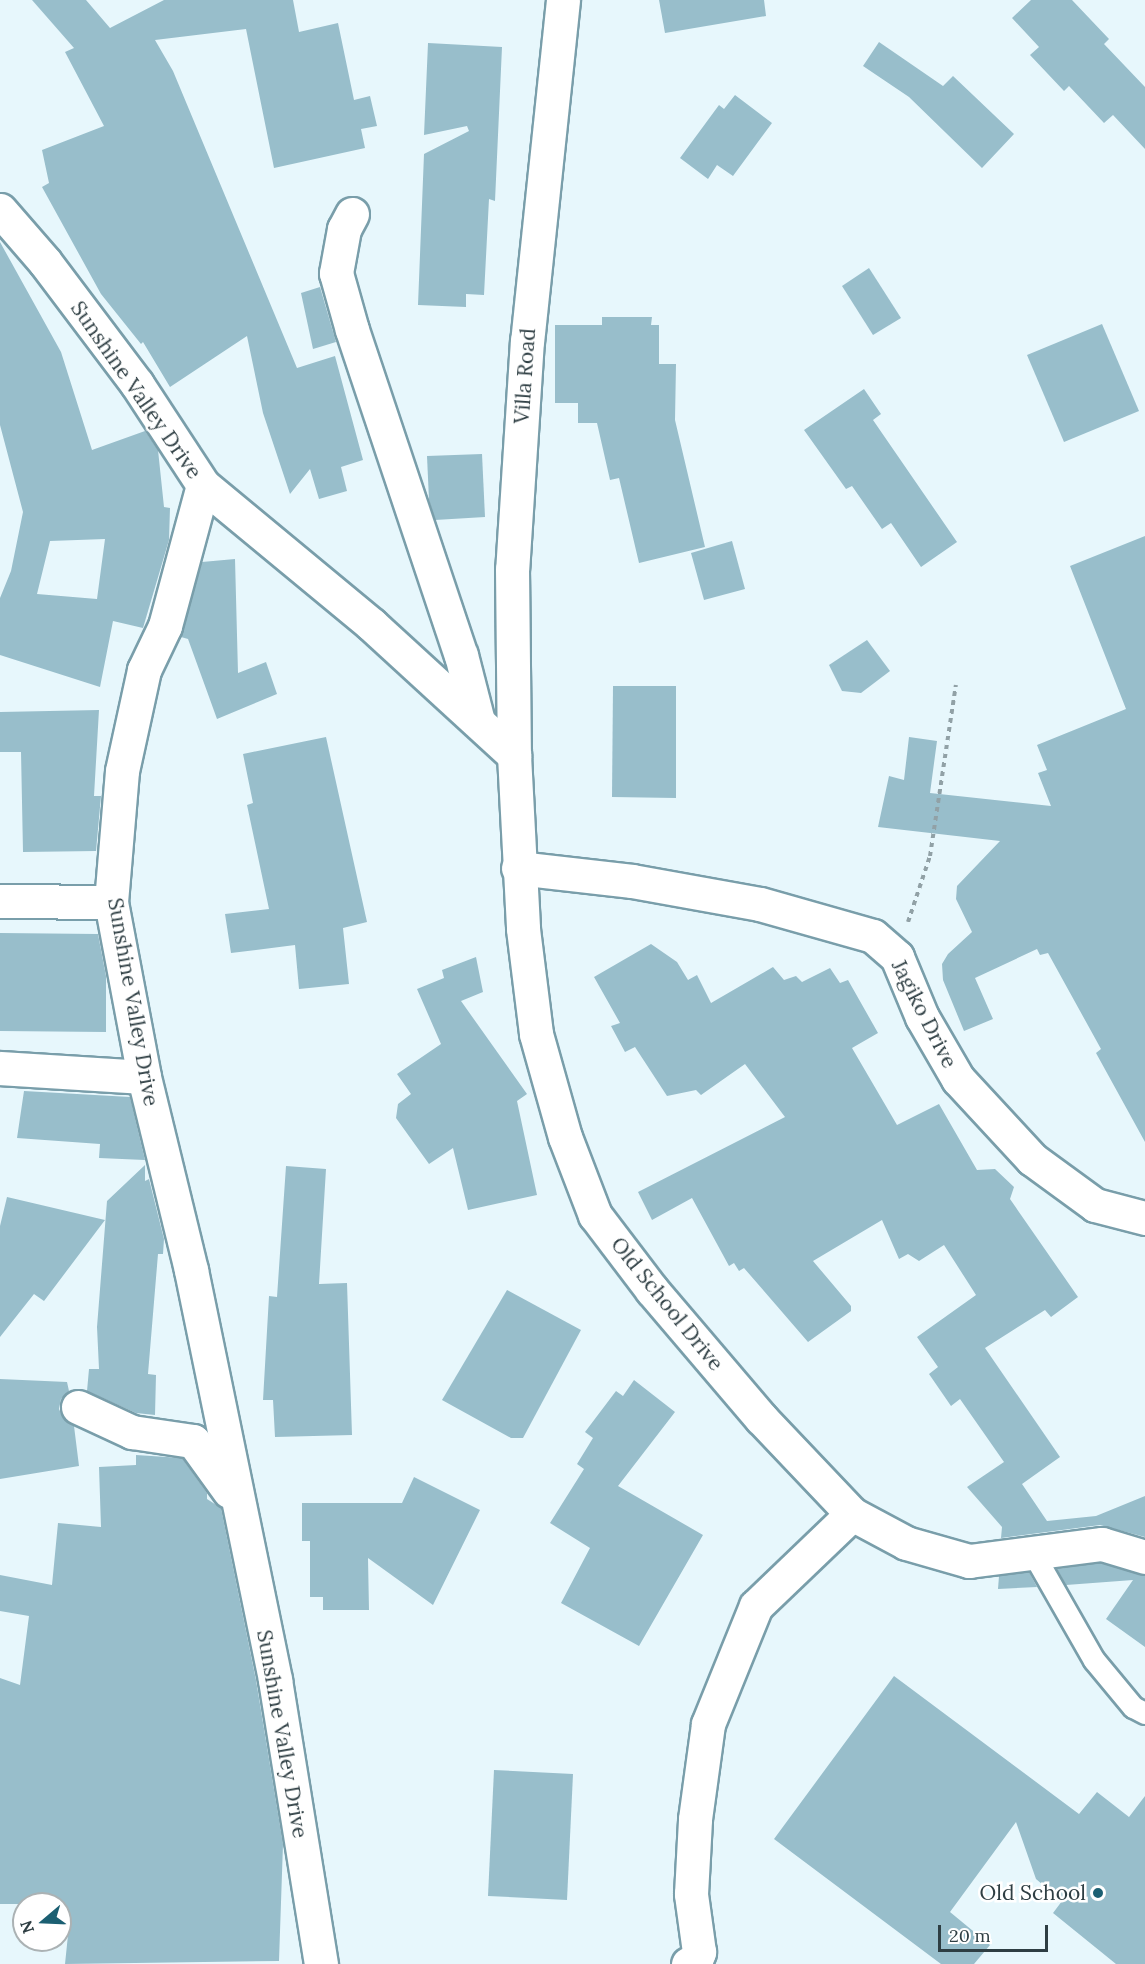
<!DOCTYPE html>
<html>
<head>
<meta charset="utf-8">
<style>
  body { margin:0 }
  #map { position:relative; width:1145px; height:1964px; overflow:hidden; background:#e7f7fc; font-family:Lora,serif }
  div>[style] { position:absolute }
  .building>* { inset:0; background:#98becb }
  .path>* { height:4px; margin-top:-2px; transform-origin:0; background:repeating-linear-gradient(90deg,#91a1a6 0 4.5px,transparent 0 9px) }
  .roads { filter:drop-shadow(2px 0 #799eaa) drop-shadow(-2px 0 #799eaa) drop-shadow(0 2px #799eaa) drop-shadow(0 -2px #799eaa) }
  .lane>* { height:21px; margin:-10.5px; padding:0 10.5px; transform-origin:10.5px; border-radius:10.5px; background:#fff }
  .street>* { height:33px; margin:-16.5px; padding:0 16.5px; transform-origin:16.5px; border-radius:16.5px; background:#fff }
  .dots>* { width:16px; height:16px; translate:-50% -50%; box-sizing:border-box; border:3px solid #fff; border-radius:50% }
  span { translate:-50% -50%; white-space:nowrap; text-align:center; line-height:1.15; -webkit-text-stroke:5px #fff; paint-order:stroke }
  .street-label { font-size:21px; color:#2e3e43 }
  .poi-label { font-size:21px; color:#2e3e43 }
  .right { translate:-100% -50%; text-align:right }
  .north { position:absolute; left:12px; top:1892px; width:60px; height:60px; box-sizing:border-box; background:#fff; border:2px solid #abb2b4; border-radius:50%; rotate:251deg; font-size:16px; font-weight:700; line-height:24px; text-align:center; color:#2e3e43 }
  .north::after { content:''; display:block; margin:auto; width:21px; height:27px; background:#1b5f72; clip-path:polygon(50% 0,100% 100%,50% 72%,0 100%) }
  .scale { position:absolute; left:938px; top:1925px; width:110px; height:27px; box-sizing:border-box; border:3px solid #2e3e43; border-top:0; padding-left:8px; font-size:18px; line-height:21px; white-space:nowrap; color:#2e3e43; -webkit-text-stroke:4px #fff; paint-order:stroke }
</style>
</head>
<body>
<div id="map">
  <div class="building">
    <div style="clip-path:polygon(32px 0,86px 0,110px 28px,164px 0,293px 0,299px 32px,338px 23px,354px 100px,370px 96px,377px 126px,361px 129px,365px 148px,274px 168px,246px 29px,155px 40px,173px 71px,297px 368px,335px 356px,363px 460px,341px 467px,347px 491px,319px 499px,310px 469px,290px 494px,263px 413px,247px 336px,170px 387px,143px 342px,141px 344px,101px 294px,42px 187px,49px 183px,42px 150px,104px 126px,65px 52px,74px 48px)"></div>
    <div style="clip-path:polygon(659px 0,764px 0,766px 16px,665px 33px)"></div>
    <div style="clip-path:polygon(1031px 0,1072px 0,1109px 39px,1104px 44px,1145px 87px,1145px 149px,1113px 115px,1104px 123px,1069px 86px,1064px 91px,1030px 55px,1039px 47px,1012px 18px)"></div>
    <div style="clip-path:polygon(879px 42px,943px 86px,953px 76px,1014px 134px,982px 168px,909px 97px,863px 66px)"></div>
    <div style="clip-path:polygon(428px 43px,502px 47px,495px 201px,489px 199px,484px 295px,466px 294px,466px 307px,418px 305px,424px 154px,469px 131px,467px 126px,424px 135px)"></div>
    <div style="clip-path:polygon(735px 95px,772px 123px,733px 176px,717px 165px,708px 179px,680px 158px,719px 105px,724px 109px)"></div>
    <div style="clip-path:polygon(evenodd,0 242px,61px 352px,92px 450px,145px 431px,158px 450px,164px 507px,170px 508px,169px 540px,143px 628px,113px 621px,100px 687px,0 655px,0 598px,11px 571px,23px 512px,0 425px,0 242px,105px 539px,97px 599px,37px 594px,50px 541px,105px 539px)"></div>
    <div style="clip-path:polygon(869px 268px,901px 318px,873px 335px,842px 286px)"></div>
    <div style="clip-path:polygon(320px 287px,336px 342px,313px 349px,301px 293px)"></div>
    <div style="clip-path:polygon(602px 317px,652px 317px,651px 325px,659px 325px,659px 364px,676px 364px,675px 420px,705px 547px,639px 563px,619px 478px,610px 480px,597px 423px,578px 423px,578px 403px,555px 403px,555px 325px,602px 325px)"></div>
    <div style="clip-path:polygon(1102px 324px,1139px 411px,1064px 442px,1027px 355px)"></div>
    <div style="clip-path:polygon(864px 389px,881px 414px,873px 420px,957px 542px,921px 567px,891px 523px,882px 529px,852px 486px,846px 489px,804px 430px)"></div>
    <div style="clip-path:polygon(482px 454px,485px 517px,435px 520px,429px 500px,427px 456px)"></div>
    <div style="clip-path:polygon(1145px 536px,1145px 1142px,1096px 1053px,1101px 1049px,1048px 953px,1040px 955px,1037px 949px,975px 978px,993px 1019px,964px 1031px,943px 980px,942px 964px,948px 954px,972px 932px,956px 899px,957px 886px,1000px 841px,878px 827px,889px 776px,904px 780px,909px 737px,937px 741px,930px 793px,1051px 806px,1038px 773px,1047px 770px,1037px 745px,1126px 709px,1070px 566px)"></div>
    <div style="clip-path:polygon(732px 541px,745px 589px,704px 600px,691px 553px)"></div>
    <div style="clip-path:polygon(235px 559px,238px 673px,266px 662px,277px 694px,217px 719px,188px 639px,181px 637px,202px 562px)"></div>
    <div style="clip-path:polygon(867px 640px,890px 671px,861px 693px,842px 691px,829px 665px)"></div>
    <div style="clip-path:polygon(613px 686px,676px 686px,676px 798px,612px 797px)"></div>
    <div style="clip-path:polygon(99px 710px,94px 796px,101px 796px,96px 851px,23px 852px,21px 752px,0 752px,0 712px)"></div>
    <div style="clip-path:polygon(326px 737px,367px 922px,343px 928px,349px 984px,299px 989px,295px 945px,231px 953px,225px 914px,269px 909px,247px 805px,253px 803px,243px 754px)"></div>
    <div style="clip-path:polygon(0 933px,98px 934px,106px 976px,106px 1032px,0 1031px)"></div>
    <div style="clip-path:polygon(651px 944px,677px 962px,688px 980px,697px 975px,711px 1003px,773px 967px,784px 980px,796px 976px,802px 982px,830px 968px,840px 983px,848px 980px,878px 1033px,852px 1048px,897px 1125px,939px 1104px,977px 1170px,995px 1169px,1014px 1187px,1010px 1199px,1078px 1297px,1051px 1317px,1045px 1310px,985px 1348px,1060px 1457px,1022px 1484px,1047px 1521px,1096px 1516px,1145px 1496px,1145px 1537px,1100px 1525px,1001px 1538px,1002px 1527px,967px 1487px,1004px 1462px,960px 1399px,951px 1406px,929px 1374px,938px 1367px,917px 1337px,976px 1295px,944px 1245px,919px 1261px,908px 1254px,899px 1259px,882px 1220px,813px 1261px,851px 1306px,851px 1311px,808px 1342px,744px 1268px,739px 1271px,734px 1263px,729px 1266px,692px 1198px,652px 1220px,638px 1192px,785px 1117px,745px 1064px,701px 1095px,696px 1090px,667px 1096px,635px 1047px,625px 1052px,611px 1026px,620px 1023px,594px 977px)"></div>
    <div style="clip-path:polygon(476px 957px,483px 992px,461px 1001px,527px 1094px,517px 1101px,537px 1195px,468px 1210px,453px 1148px,429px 1164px,396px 1118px,398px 1104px,411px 1094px,397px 1074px,441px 1044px,417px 989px,444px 978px,442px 970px)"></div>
    <div style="clip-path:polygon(24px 1091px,130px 1097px,145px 1160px,99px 1158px,100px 1144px,17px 1138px)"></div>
    <div style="clip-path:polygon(145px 1165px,145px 1181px,149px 1179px,164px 1239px,163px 1254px,158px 1254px,148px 1374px,156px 1375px,155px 1415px,136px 1413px,87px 1391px,89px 1369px,99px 1369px,97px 1327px,107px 1201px)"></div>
    <div style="clip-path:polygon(286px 1166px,326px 1169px,319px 1284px,347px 1283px,352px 1435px,275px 1437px,273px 1400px,263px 1400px,269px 1296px,277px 1297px)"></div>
    <div style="clip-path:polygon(7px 1197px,105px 1220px,44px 1301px,34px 1294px,0 1337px,0 1226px)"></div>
    <div style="clip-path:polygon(507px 1290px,581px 1330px,523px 1438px,511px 1438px,442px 1400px)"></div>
    <div style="clip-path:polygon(0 1379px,67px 1382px,69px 1391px,61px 1399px,59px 1409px,63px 1418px,74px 1426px,79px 1466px,0 1479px)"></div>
    <div style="clip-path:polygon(634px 1380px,675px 1412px,618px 1486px,703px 1535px,639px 1646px,561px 1603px,590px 1548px,550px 1523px,584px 1469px,577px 1464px,593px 1438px,585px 1432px,616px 1391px,623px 1396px)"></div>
    <div style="clip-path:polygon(136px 1455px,182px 1458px,207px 1493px,207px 1499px,221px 1508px,256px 1680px,283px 1844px,279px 1961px,65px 1964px,68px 1935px,60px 1933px,60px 1904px,0 1904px,0 1678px,20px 1685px,29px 1616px,0 1611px,0 1575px,52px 1585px,58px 1523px,101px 1527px,99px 1467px,136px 1465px)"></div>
    <div style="clip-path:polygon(414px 1477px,480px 1510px,433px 1605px,368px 1558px,369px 1610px,323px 1610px,323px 1597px,310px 1597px,310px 1541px,302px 1541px,302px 1503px,402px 1503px)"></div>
    <div style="clip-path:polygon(1100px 1563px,1145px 1575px,1145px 1647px,1106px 1619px,1133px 1580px,1066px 1585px,1057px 1569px)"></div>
    <div style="clip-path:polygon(1029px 1572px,1037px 1587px,998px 1589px,999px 1576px)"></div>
    <div style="clip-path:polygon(894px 1676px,1079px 1814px,1097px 1792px,1129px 1817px,1145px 1796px,1145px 1964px,1116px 1964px,1053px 1913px,1062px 1901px,1036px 1879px,1016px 1822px,950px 1912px,990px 1945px,974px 1964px,941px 1964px,774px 1839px)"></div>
    <div style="clip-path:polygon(494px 1770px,573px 1774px,567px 1900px,488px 1896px)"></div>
  </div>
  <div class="path">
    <div style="left:908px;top:922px;width:70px;rotate:-71.6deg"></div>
    <div style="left:930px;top:856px;width:173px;rotate:-81.4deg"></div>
  </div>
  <div class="roads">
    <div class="lane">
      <div style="left:1034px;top:1555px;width:121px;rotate:60.3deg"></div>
      <div style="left:1094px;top:1660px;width:61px;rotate:50.3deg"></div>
      <div style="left:1133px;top:1707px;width:13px;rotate:27deg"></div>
    </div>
    <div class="street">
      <div style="left:563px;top:0;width:342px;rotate:96deg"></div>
      <div style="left:527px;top:340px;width:229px;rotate:93.7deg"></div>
      <div style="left:512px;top:569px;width:186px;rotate:89.4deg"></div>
      <div style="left:514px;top:755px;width:174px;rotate:87deg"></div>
      <div style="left:523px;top:929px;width:106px;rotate:82.9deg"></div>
      <div style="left:536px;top:1034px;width:107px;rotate:74.3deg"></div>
      <div style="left:565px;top:1137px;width:84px;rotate:69deg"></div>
      <div style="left:595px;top:1215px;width:94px;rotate:52.8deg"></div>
      <div style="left:652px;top:1290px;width:168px;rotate:49.6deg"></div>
      <div style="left:761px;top:1418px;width:132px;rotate:46.5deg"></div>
      <div style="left:852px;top:1514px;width:61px;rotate:28.2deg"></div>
      <div style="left:906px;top:1543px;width:66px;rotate:15.9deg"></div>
      <div style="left:969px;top:1561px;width:134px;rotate:-7.3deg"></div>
      <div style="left:1102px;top:1544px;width:45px;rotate:16.8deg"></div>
      <div style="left:0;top:210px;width:69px;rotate:49.1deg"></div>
      <div style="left:45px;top:262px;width:153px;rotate:53deg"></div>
      <div style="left:137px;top:384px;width:121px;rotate:56.8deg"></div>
      <div style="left:203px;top:485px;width:219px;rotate:39.6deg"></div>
      <div style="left:372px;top:625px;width:193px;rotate:42.5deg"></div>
      <div style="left:352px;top:214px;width:17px;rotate:118deg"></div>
      <div style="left:344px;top:229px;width:45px;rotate:100.3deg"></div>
      <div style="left:336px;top:273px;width:59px;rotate:74.3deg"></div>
      <div style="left:352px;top:330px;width:343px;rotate:71.5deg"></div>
      <div style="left:461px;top:655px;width:68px;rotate:75.6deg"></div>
      <div style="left:203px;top:485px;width:146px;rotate:105.1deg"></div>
      <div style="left:165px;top:626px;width:49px;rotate:115.5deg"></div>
      <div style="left:144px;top:670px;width:103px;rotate:102.3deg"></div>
      <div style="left:122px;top:771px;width:131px;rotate:94.8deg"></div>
      <div style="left:111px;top:902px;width:178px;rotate:79.3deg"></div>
      <div style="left:144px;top:1077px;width:199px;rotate:76.3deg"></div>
      <div style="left:191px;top:1270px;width:419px;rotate:78.4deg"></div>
      <div style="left:275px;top:1680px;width:288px;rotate:80.8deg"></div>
      <div style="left:518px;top:868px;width:115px;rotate:6.5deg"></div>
      <div style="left:632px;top:881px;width:130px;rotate:10.2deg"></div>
      <div style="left:760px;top:904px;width:117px;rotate:15.8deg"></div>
      <div style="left:873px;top:936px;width:32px;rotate:41deg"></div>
      <div style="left:897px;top:957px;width:65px;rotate:67.4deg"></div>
      <div style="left:922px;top:1017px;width:72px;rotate:59.9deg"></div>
      <div style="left:958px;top:1079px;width:109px;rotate:47.2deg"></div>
      <div style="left:1032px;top:1159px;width:78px;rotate:36.1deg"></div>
      <div style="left:1095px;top:1205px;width:52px;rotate:14.6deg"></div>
      <div style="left:0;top:901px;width:111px;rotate:0.5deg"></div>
      <div style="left:0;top:1068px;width:144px;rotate:3.6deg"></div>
      <div style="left:78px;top:1407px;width:60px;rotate:24.8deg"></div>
      <div style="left:132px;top:1432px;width:62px;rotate:8.4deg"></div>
      <div style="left:193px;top:1441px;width:62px;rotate:54.2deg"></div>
      <div style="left:688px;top:1964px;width:9px;rotate:-27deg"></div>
      <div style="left:696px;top:1960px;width:9px;rotate:-69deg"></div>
      <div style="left:699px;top:1952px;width:59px;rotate:-97.9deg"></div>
      <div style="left:691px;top:1894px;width:75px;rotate:-86.9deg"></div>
      <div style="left:695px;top:1819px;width:96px;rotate:-82.2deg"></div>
      <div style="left:708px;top:1724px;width:127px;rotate:-67.9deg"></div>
      <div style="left:756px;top:1606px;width:133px;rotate:-43.8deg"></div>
    </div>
  </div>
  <div class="dots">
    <div style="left:1098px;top:1893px;background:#1b5f72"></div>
  </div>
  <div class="street-label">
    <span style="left:525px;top:376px;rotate:-86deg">Villa Road</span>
    <span style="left:136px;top:390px;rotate:55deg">Sunshine Valley Drive</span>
    <span style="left:133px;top:1002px;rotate:80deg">Sunshine Valley Drive</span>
    <span style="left:924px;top:1014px;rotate:63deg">Jagiko Drive</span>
    <span style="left:667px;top:1304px;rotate:51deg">Old School Drive</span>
    <span style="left:282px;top:1734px;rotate:80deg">Sunshine Valley Drive</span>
  </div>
  <div class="poi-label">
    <span class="right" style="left:1086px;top:1893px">Old School</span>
  </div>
  <div class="north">N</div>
  <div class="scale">20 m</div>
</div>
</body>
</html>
